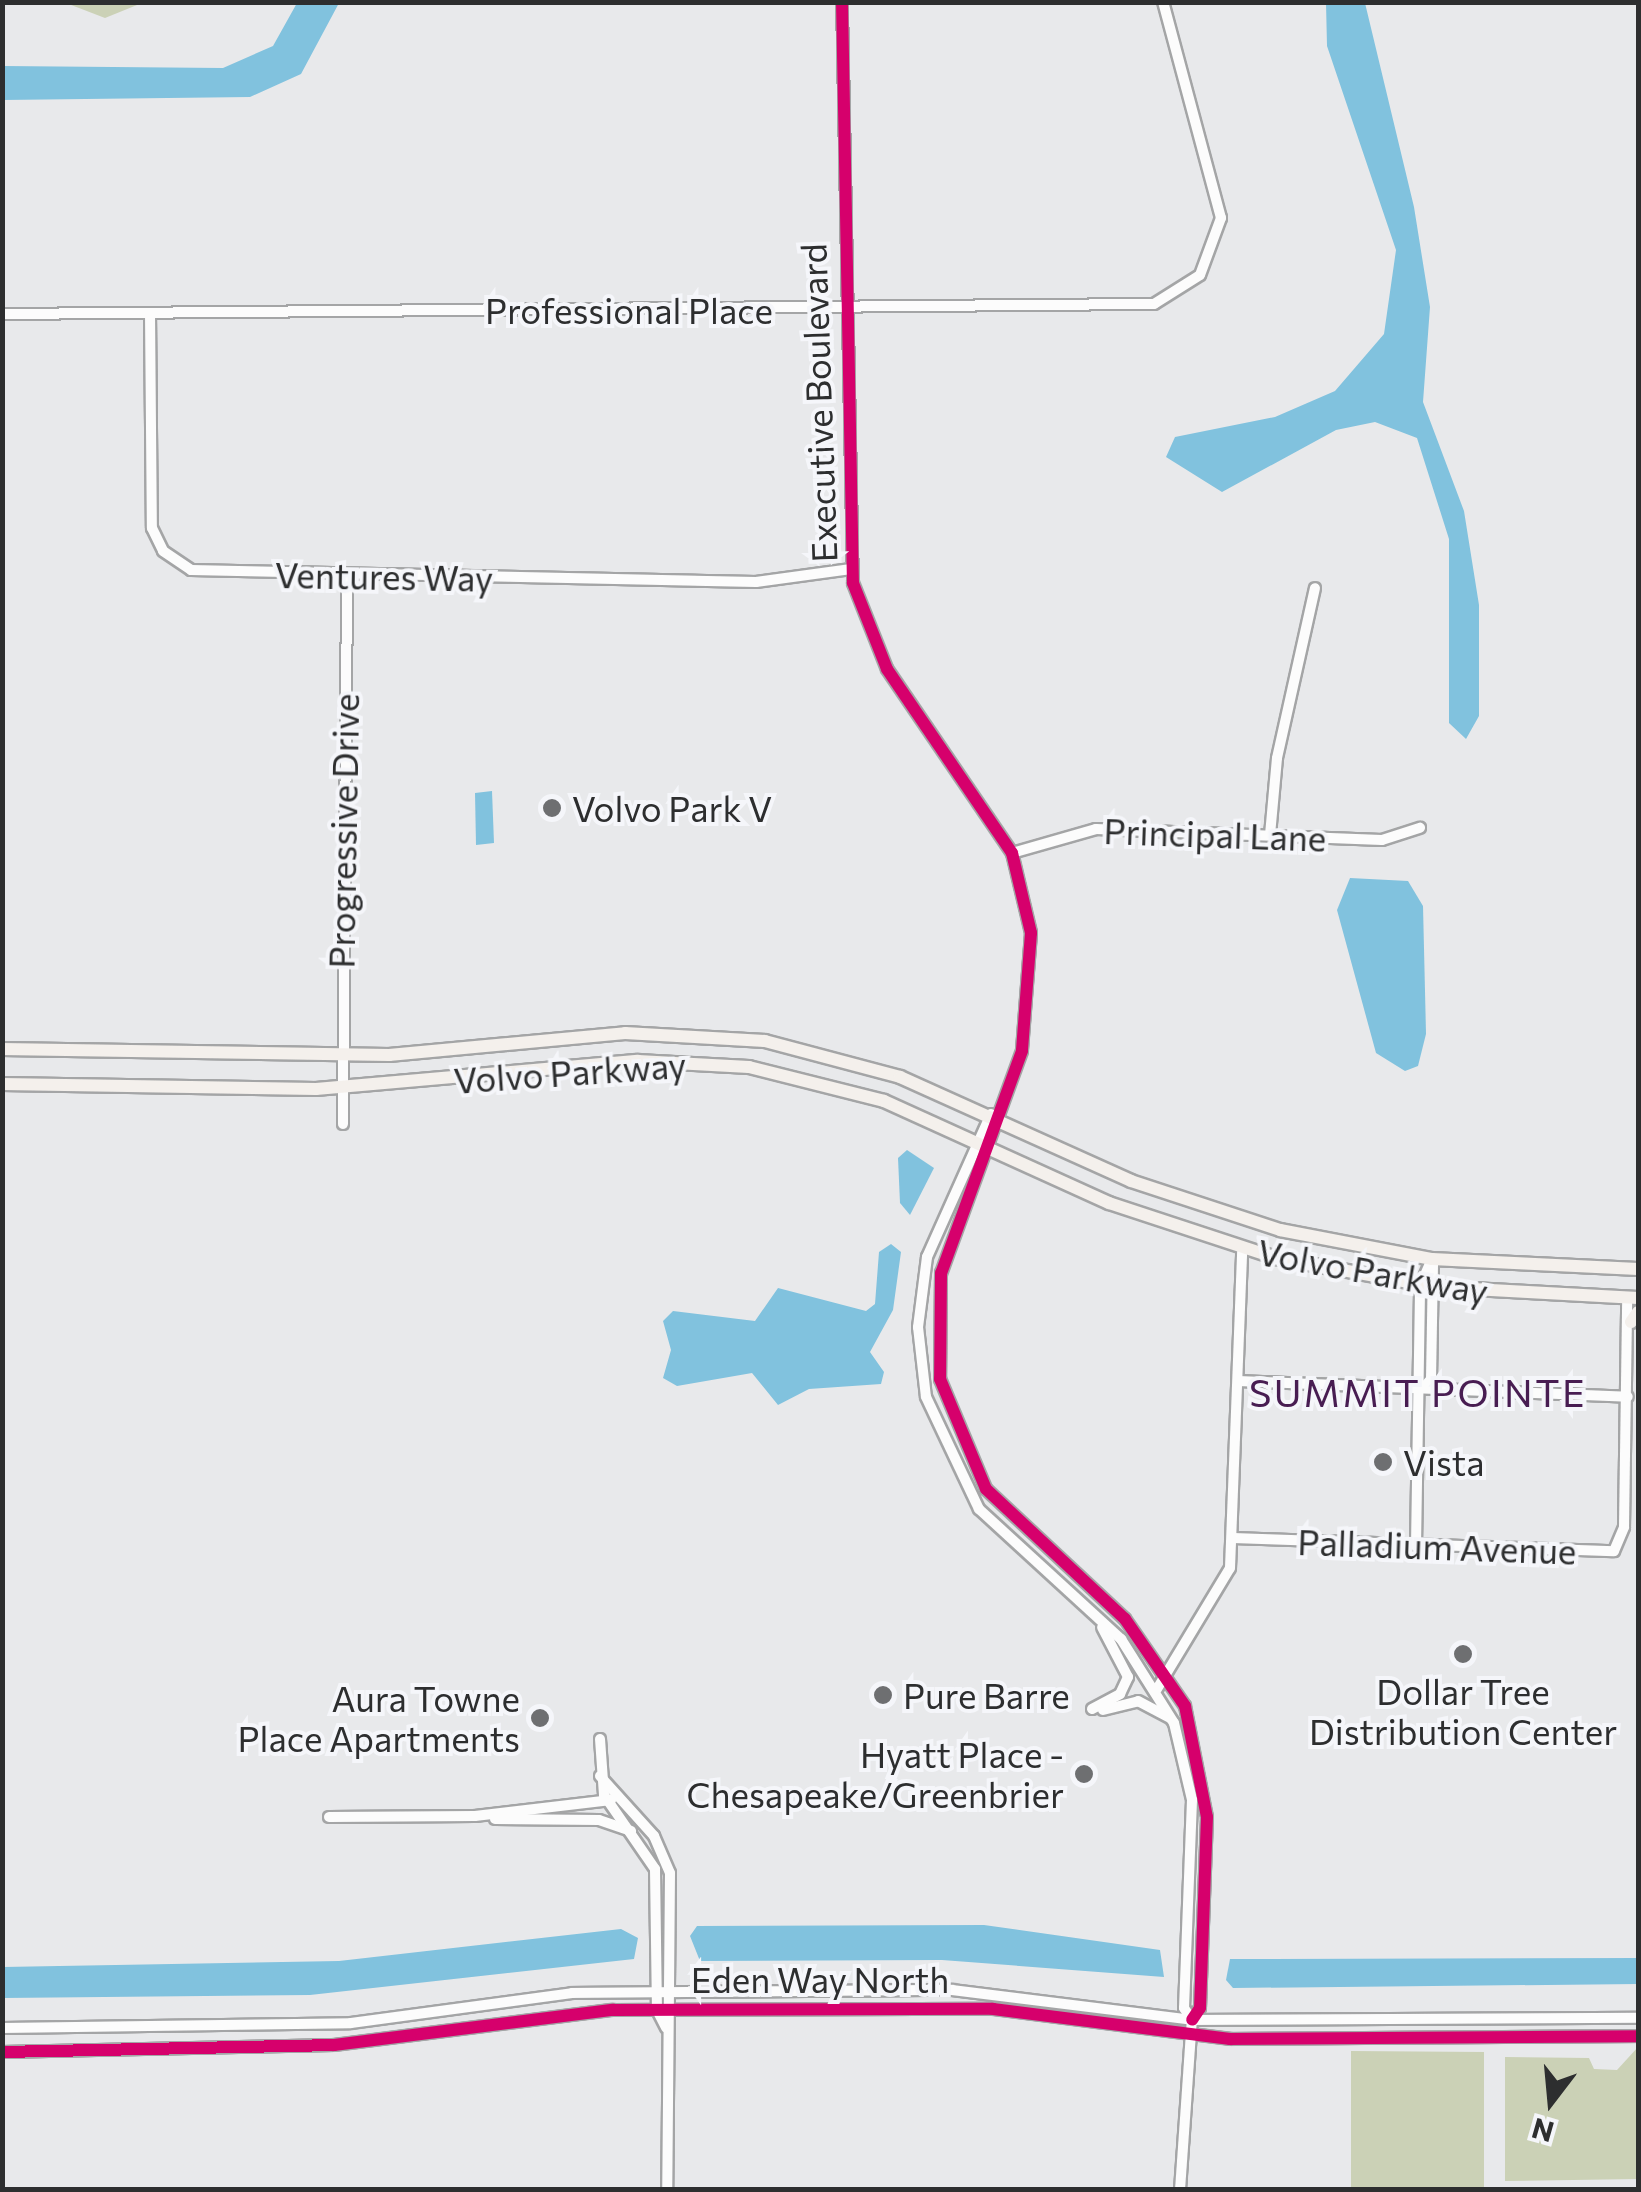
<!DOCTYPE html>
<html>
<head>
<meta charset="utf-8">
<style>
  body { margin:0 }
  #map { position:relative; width:1641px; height:2192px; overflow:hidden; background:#e8e9eb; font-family:Commissioner,sans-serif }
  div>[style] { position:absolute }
  .green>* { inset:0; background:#cbd1b6 }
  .water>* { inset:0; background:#81c2de }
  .roads { filter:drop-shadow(2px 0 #a4a5a6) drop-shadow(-2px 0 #a4a5a6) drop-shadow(0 2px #a4a5a6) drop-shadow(0 -2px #a4a5a6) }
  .minor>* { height:10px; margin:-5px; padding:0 5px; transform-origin:5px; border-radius:5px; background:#fcfcfc }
  .major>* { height:12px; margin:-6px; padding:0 6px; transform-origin:6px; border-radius:6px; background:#f4f0ec }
  .cycleway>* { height:12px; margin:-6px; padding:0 6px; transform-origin:6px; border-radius:6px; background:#d6006c }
  .dots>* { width:28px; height:28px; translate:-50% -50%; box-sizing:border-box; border:5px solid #f5f6fa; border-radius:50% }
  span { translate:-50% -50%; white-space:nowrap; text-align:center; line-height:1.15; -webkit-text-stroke:8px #f5f6fa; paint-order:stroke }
  .street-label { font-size:35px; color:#2d2e2f }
  .poi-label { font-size:35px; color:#2d2e2f }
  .left { translate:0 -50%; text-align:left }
  .right { translate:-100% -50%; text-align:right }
  .neighbourhood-label { font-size:38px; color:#481d52; letter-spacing:2.5px }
  .frame { position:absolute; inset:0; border:5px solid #2d2e2f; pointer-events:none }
  .north { position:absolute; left:1501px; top:2052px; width:100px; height:100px; -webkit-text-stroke:8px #f5f6fa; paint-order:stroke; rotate:196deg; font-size:28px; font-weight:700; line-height:40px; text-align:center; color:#2d2e2f }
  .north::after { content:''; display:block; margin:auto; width:35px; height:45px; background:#2d2e2f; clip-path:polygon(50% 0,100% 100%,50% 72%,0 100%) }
</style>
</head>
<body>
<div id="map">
  <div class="green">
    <div style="clip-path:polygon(66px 3px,142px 3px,105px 18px)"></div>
    <div style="clip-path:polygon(1638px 2047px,1638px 2179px,1505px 2181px,1505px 2057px,1589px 2058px,1594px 2069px,1617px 2070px)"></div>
    <div style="clip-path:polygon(1351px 2051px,1484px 2052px,1484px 2189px,1351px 2189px)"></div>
  </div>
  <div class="water">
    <div style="clip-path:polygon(297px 3px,339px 3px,301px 74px,250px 97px,3px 100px,3px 66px,223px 68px,273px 46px)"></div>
    <div style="clip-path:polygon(1326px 3px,1365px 3px,1414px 207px,1430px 307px,1423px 402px,1464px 511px,1479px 605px,1479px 716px,1466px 739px,1449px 723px,1449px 539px,1417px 438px,1375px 422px,1336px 430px,1222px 492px,1166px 457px,1175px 437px,1275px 417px,1335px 391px,1384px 334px,1396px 250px,1327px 46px)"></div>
    <div style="clip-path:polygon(492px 791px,494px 843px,476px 845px,475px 793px)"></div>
    <div style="clip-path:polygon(1350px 878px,1408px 881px,1423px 906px,1426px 1034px,1418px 1066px,1405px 1071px,1376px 1053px,1337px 910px)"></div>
    <div style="clip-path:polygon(907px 1150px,934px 1168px,910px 1215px,900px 1203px,898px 1158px)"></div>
    <div style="clip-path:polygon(891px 1244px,901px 1252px,893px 1310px,870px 1352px,884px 1372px,881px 1384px,809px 1389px,778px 1405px,752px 1373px,677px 1386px,663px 1378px,671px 1350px,663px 1321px,673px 1311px,755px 1321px,778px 1288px,866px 1311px,875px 1304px,879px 1252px)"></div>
    <div style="clip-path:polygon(984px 1925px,1160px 1950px,1164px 1977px,942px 1960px,700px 1961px,690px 1936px,697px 1926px)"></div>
    <div style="clip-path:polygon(621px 1929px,638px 1938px,634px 1959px,310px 1995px,3px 1998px,3px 1967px,339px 1961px)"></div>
    <div style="clip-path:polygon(1638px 1958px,1638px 1984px,1233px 1988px,1226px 1980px,1230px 1959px)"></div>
  </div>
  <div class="roads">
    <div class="minor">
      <div style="left:842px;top:2px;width:581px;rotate:88.92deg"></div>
      <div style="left:853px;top:583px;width:92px;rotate:68.4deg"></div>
      <div style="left:887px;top:669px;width:222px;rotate:55.8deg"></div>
      <div style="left:1012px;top:853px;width:82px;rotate:76.6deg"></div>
      <div style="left:1031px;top:933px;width:118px;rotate:94.4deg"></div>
      <div style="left:1022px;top:1051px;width:236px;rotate:110deg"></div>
      <div style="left:941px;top:1273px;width:106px;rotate:90.5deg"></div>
      <div style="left:940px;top:1379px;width:119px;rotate:67.3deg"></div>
      <div style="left:986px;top:1489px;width:190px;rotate:43.1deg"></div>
      <div style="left:1125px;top:1619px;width:106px;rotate:55.4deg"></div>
      <div style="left:1185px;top:1706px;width:113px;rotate:78.8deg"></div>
      <div style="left:1207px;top:1817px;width:191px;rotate:92.1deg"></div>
      <div style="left:1200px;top:2008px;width:14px;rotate:124deg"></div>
      <div style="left:150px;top:313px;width:215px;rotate:89.5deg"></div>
      <div style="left:152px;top:528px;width:25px;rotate:64deg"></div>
      <div style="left:163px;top:551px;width:34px;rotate:34deg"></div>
      <div style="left:191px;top:570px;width:565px;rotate:1.22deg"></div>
      <div style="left:756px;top:582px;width:96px;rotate:-7.8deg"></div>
      <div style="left:2px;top:314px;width:1152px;rotate:-0.5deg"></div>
      <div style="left:1154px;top:304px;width:54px;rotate:-32.2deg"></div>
      <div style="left:1200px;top:275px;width:61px;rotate:-69.8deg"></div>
      <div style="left:1221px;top:218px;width:224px;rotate:-105deg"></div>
      <div style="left:1270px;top:835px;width:77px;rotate:-84.8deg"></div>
      <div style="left:1277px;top:758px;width:174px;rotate:-77.4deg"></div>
      <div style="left:1012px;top:853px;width:87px;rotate:-15.9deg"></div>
      <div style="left:1096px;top:829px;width:286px;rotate:2.2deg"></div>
      <div style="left:1382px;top:840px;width:40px;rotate:-18deg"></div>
      <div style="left:991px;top:1114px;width:157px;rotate:114.1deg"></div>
      <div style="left:927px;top:1257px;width:71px;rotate:97.3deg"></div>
      <div style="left:918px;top:1327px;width:70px;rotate:83.5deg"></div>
      <div style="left:926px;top:1397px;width:124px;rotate:64.7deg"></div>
      <div style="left:979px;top:1509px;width:193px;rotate:42.5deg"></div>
      <div style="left:1121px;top:1639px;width:99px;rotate:57.8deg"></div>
      <div style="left:1174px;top:1723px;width:79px;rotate:76.8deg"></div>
      <div style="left:1192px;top:1800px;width:208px;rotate:92.2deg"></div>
      <div style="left:1184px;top:2008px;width:14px;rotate:56deg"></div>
      <div style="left:343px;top:1124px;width:549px;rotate:-89.58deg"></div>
      <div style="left:1238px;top:1381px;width:390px;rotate:2.3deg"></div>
      <div style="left:1423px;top:1388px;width:12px;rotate:-48deg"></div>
      <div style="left:1431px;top:1379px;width:116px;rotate:-89deg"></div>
      <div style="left:1233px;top:1538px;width:381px;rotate:2deg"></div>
      <div style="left:1614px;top:1551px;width:26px;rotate:-67deg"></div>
      <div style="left:1624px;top:1527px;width:229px;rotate:-89.2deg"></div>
      <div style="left:1416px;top:1546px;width:260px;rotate:-89.1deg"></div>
      <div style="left:1420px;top:1286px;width:30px;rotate:-66deg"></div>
      <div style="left:1157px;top:1689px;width:141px;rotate:-58.9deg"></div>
      <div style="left:1230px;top:1568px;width:319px;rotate:-87.8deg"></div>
      <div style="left:1092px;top:1709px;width:32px;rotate:-28deg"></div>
      <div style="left:1120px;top:1694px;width:19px;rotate:-65deg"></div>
      <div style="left:1128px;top:1677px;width:56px;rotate:-117.5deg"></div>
      <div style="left:1103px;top:1710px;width:36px;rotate:-14deg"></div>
      <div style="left:1138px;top:1701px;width:36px;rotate:28deg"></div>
      <div style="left:600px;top:1739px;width:56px;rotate:85.9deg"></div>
      <div style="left:604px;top:1795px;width:90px;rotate:55.4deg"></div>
      <div style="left:655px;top:1869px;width:141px;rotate:89.2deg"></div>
      <div style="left:657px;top:2010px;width:20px;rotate:63deg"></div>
      <div style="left:600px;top:1776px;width:81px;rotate:48deg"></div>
      <div style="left:654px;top:1836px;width:40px;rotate:66.6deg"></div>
      <div style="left:670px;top:1873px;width:317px;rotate:90.5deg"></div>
      <div style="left:329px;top:1817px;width:146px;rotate:-0.4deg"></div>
      <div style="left:475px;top:1816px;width:137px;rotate:-6.7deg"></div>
      <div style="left:495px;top:1819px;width:104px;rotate:0.6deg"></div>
      <div style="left:599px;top:1820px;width:34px;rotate:19deg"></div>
      <div style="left:2px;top:2028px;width:349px;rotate:-0.8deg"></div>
      <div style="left:351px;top:2023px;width:223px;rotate:-7.7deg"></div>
      <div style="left:572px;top:1993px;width:380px;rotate:-0.5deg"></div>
      <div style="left:952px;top:1990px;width:242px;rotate:7.1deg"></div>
      <div style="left:1192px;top:2020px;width:446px;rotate:-0.3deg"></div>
      <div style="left:2px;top:2052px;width:332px;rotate:-1.2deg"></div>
      <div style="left:334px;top:2045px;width:281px;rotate:-7.2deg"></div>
      <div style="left:613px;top:2010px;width:380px;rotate:-0.2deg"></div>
      <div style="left:993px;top:2009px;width:239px;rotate:7.2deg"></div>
      <div style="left:1230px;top:2039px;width:408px;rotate:-0.4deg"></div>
      <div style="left:1180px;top:2190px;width:170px;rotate:-86deg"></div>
    </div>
    <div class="major">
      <div style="left:2px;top:1049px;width:387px;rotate:0.9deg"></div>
      <div style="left:389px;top:1055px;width:237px;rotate:-5.3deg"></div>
      <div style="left:625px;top:1033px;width:140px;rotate:3.3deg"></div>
      <div style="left:765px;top:1041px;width:140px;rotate:14.9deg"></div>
      <div style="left:900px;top:1077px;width:253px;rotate:24.2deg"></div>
      <div style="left:1131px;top:1181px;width:157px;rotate:18.2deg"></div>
      <div style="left:1280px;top:1230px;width:155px;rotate:10.8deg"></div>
      <div style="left:1432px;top:1259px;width:206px;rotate:2.8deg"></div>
      <div style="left:2px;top:1084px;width:314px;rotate:0.9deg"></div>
      <div style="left:316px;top:1089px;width:323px;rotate:-5deg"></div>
      <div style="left:638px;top:1061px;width:111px;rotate:3.1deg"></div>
      <div style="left:749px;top:1067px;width:139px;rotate:14.1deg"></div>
      <div style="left:884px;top:1101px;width:247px;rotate:24.4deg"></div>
      <div style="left:1109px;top:1203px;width:176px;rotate:18.2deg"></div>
      <div style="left:1276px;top:1258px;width:163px;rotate:10.3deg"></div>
      <div style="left:1436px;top:1287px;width:202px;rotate:3.1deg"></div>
      <div style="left:1631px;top:1322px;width:12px;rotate:-55deg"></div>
    </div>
  </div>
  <div class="cycleway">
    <div style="left:842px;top:2px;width:581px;rotate:88.92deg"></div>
    <div style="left:853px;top:583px;width:92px;rotate:68.4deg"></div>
    <div style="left:887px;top:669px;width:222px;rotate:55.8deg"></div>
    <div style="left:1012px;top:853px;width:82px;rotate:76.6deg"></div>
    <div style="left:1031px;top:933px;width:118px;rotate:94.4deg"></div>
    <div style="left:1022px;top:1051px;width:236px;rotate:110deg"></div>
    <div style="left:941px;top:1273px;width:106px;rotate:90.5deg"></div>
    <div style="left:940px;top:1379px;width:119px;rotate:67.3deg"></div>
    <div style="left:986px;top:1489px;width:190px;rotate:43.1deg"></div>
    <div style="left:1125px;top:1619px;width:106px;rotate:55.4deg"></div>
    <div style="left:1185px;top:1706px;width:113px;rotate:78.8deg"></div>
    <div style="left:1207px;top:1817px;width:191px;rotate:92.1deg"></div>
    <div style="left:1200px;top:2008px;width:14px;rotate:124deg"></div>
    <div style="left:2px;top:2052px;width:332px;rotate:-1.2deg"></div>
    <div style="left:334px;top:2045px;width:281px;rotate:-7.2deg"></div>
    <div style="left:613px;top:2010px;width:380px;rotate:-0.2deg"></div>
    <div style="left:993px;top:2009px;width:239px;rotate:7.2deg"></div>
    <div style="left:1230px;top:2039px;width:408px;rotate:-0.4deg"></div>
  </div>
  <div class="dots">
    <div style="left:552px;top:808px;background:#6e6f71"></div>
    <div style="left:1383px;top:1462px;background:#6e6f71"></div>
    <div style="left:1463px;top:1654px;background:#6e6f71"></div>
    <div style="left:883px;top:1695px;background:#6e6f71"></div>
    <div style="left:540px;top:1718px;background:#6e6f71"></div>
    <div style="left:1084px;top:1774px;background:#6e6f71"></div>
  </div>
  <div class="street-label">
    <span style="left:629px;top:310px">Professional Place</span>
    <span style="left:818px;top:403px;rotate:-92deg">Executive Boulevard</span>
    <span style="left:384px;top:576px;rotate:1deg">Ventures Way</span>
    <span style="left:343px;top:831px;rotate:-89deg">Progressive Drive</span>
    <span style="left:1215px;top:834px;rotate:2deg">Principal Lane</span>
    <span style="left:570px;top:1072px;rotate:-4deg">Volvo Parkway</span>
    <span style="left:1373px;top:1271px;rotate:10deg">Volvo Parkway</span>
    <span style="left:1437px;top:1546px;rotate:2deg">Palladium Avenue</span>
    <span style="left:820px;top:1979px">Eden Way North</span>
  </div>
  <div class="poi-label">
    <span class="left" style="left:572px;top:808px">Volvo Park V</span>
    <span class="left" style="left:1403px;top:1462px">Vista</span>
    <span style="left:1463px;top:1711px">Dollar Tree<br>Distribution Center</span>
    <span class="left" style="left:903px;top:1695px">Pure Barre</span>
    <span class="right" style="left:520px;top:1718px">Aura Towne<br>Place Apartments</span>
    <span class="right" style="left:1064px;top:1774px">Hyatt Place -<br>Chesapeake/Greenbrier</span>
  </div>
  <div class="neighbourhood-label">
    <span style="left:1418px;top:1392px">SUMMIT POINTE</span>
  </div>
  <div class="frame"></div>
  <div class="north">N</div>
</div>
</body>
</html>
